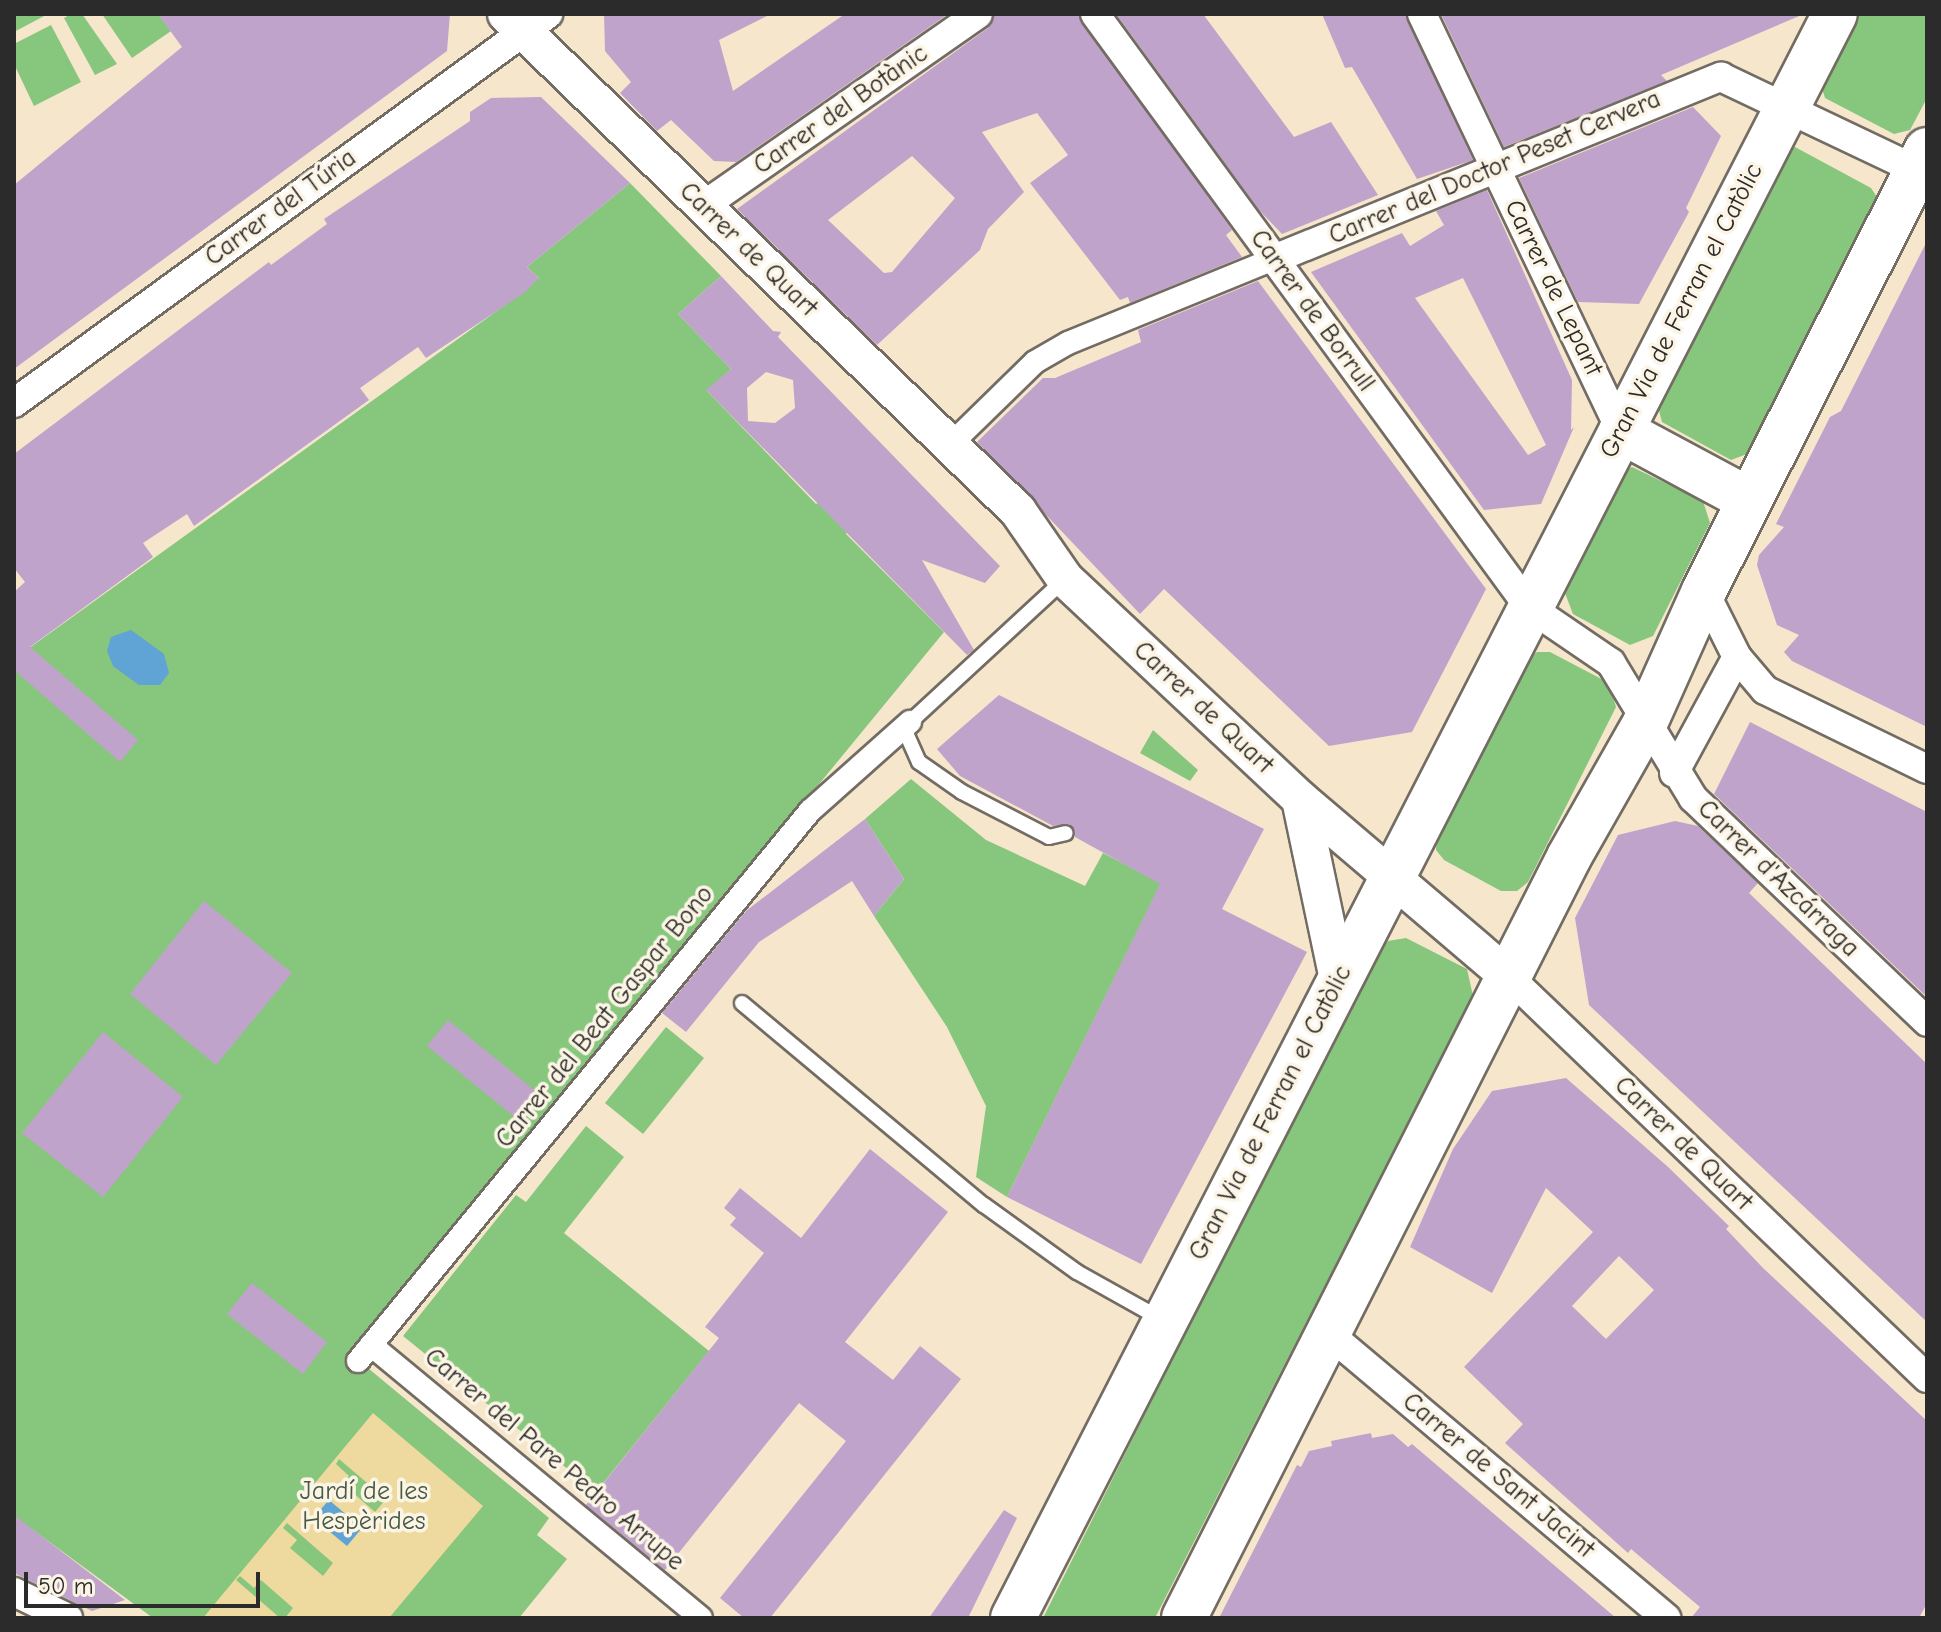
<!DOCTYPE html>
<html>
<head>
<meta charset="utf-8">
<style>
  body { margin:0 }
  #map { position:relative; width:1941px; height:1632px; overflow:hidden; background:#f5e6cc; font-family:"Comic Neue",sans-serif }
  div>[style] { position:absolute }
  .green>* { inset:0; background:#87c67d }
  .sand>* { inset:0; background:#eeda9e }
  .water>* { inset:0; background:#60a3d5 }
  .building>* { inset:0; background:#c0a3ca }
  .roads { filter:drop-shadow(2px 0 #726c63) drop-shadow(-2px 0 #726c63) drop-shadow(0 2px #726c63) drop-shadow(0 -2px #726c63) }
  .service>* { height:14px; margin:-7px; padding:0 7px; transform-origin:7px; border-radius:7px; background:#fff }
  .pedestrian>* { height:22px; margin:-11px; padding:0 11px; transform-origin:11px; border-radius:11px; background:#fff }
  .minor>* { height:28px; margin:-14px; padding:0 14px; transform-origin:14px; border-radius:14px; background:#fff }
  .tertiary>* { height:36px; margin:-18px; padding:0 18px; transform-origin:18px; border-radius:18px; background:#fff }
  .primary>* { height:44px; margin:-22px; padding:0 22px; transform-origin:22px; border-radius:22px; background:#fff }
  span { translate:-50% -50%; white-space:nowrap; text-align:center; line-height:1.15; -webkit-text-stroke:7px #fcf5e5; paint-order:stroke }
  .street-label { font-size:26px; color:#2b2b2b }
  .park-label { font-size:26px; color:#475a44 }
  .frame { position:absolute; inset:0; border:16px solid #2b2b2b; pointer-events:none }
  .scale { position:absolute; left:24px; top:1572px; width:236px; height:36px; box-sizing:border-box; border:4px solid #2b2b2b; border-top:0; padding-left:10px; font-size:24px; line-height:28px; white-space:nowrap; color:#2b2b2b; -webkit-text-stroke:6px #fcf5e5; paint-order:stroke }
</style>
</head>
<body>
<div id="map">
  <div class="green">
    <div style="clip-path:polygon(14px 14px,46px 14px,46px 15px,14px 32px)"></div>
    <div style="clip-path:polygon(71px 14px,82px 14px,117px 64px,95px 75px,64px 18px)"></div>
    <div style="clip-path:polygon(102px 14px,158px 14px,171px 31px,132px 58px)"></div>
    <div style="clip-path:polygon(1858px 14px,1927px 14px,1927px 98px,1910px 130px,1894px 134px,1825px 98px,1821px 85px)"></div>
    <div style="clip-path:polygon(51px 25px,81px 82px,34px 106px,14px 64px,14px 44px)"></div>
    <div style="clip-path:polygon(1795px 147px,1871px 188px,1877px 197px,1747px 454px,1731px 460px,1662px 422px,1657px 403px,1785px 148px)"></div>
    <div style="clip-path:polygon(630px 183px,721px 276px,678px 314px,731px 369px,707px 391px,816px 504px,821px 501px,850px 527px,846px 534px,944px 632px,351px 1354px,549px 1518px,537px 1535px,567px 1559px,519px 1618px,153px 1618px,14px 1516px,14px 659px,505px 305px,539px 278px,527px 267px)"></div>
    <div style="clip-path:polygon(1632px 467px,1703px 501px,1710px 523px,1653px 636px,1630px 645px,1573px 614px,1563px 588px,1621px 473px)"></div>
    <div style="clip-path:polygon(1537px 652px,1550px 652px,1609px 683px,1616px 707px,1528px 882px,1517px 891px,1501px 891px,1444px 860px,1436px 850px,1437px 834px,1528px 659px)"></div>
    <div style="clip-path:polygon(1153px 730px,1198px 770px,1190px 781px,1140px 753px)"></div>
    <div style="clip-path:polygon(911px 779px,986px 840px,1085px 886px,1103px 853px,1161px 883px,1007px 1197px,976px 1177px,986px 1106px,947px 1027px,874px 916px,904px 879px,865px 819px)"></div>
    <div style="clip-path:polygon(1406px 938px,1467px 969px,1473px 996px,1155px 1618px,1043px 1618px,1372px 960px,1388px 941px)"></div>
    <div style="clip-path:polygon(666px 1027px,704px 1058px,643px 1134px,605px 1103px)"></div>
    <div style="clip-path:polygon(586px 1126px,624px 1157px,564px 1233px,709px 1351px,596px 1492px,403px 1336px,516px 1195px,526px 1202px)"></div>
  </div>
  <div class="sand">
    <div style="clip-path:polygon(evenodd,373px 1413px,483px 1506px,389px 1618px,285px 1618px,293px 1608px,261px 1580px,254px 1588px,240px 1576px,236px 1580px,280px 1618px,203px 1618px,373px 1413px,339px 1459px,386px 1499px,375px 1512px,343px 1484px,349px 1476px,336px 1464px,339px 1459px,373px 1413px,287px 1523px,333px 1563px,323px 1576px,290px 1548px,297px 1540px,283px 1528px,287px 1523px)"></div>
  </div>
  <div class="water">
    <div style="clip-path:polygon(131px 630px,164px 654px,169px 673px,160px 685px,139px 685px,113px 666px,107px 651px,111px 637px)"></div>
    <div style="clip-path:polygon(329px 1500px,362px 1528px,347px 1546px,313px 1518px)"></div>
  </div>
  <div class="building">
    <div style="clip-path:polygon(158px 14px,450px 14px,447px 51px,14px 369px,14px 185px,182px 47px)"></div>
    <div style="clip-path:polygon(604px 14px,771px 14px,719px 40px,733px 91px,845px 14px,948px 14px,736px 162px,714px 161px,671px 120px,657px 131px,620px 93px,631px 82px,605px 51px)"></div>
    <div style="clip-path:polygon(evenodd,995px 14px,1078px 14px,1232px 230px,1226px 235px,1242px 257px,1130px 303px,1128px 297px,1120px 300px,1030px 183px,1068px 155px,1037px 113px,982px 132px,1024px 192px,988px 229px,980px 250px,877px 345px,737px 209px,988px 28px,995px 14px,912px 156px,955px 198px,892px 272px,884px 273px,828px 220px,912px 156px)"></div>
    <div style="clip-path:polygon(1116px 14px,1203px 14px,1294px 137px,1331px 122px,1378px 195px,1282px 234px,1259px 210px)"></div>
    <div style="clip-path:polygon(1322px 14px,1405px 14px,1473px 160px,1417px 179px,1352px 67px,1345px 68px)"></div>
    <div style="clip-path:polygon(1441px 14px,1804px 14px,1661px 75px,1667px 81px,1504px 147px)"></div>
    <div style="clip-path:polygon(541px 97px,630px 183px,527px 267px,539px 278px,524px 293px,426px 358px,418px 347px,360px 388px,369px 400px,194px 526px,187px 514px,143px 543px,153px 557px,30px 647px,138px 740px,120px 762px,14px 670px,14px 592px,25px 582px,14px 568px,14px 454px,269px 262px,271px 265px,327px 224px,324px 219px,470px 121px,470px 112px,491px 98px)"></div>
    <div style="clip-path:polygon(1693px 107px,1721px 136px,1686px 208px,1689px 212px,1639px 304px,1578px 302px,1519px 178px)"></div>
    <div style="clip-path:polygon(evenodd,1487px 190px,1572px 380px,1571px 430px,1574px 427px,1541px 504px,1484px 510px,1311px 272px,1402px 233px,1410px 246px,1444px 225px,1436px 211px,1487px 190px,1463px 278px,1546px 445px,1528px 455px,1415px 298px,1463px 278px)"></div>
    <div style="clip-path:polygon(1927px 241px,1927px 727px,1792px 661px,1784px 652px,1799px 635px,1777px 625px,1757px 565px,1759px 555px,1784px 527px,1776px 524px,1830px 417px,1841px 411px)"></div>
    <div style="clip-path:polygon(evenodd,721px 276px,773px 331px,781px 332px,778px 337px,1000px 566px,985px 583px,922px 560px,974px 650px,967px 655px,706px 390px,731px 369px,678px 314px,721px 276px,766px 372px,793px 380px,795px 408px,775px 423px,748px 421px,747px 388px,766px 372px)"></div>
    <div style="clip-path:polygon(1258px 281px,1486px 589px,1412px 732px,1329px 746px,1164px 589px,1140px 614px,977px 442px,1043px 378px,1055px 378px,1141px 342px,1138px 330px)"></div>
    <div style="clip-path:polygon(999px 695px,1264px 829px,1222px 909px,1307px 952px,1141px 1264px,1007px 1197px,1160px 884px,1075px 837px,1070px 824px,1053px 826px,960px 776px,937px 749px)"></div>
    <div style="clip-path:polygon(1750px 722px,1927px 812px,1927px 997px,1714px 794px)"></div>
    <div style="clip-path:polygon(865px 819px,904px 879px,874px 916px,852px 881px,759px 942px,686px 1032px,662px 1013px,746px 911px)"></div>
    <div style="clip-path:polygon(1675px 821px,1698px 826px,1758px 883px,1749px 893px,1927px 1064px,1927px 1322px,1589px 1005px,1575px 918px,1618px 835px)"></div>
    <div style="clip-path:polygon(204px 901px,292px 973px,216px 1065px,130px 994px)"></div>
    <div style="clip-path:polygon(448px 1020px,538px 1093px,517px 1119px,427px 1046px)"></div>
    <div style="clip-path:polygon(103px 1032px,183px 1097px,103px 1197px,22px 1133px)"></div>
    <div style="clip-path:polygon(evenodd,1566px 1078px,1667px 1166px,1729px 1226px,1726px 1229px,1763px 1268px,1927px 1421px,1927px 1603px,1919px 1618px,1691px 1618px,1700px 1607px,1631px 1549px,1628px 1553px,1505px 1443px,1523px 1424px,1464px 1367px,1593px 1232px,1546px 1188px,1492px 1293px,1410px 1247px,1453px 1149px,1492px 1091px,1566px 1078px,1619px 1256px,1654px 1290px,1606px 1339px,1572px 1306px,1619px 1256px)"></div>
    <div style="clip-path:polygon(870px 1149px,948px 1212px,845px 1342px,893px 1380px,920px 1346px,961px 1379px,770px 1618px,744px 1618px,720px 1598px,846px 1441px,799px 1403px,665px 1570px,586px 1505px,719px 1338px,705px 1327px,764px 1253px,730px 1225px,736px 1218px,724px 1208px,740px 1188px,801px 1238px)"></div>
    <div style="clip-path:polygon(252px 1283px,327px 1342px,303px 1374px,227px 1314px)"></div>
    <div style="clip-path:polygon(1371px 1433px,1372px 1438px,1393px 1434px,1408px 1447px,1412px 1444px,1616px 1618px,1219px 1618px,1297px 1465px,1301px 1467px,1309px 1451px,1332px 1446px,1331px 1441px)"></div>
    <div style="clip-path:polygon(1004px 1510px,1017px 1518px,968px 1618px,929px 1618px)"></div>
    <div style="clip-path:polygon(14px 1515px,125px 1600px,92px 1611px,14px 1573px)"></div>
  </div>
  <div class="roads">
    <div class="service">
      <div style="left:1064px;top:580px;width:209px;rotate:137.3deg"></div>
      <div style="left:910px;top:722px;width:12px;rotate:110deg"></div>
      <div style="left:906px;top:733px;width:32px;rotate:66deg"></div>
      <div style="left:919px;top:762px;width:52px;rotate:34.9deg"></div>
      <div style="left:962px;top:792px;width:98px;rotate:27.3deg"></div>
      <div style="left:1049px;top:837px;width:17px;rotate:-13deg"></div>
      <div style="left:742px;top:1003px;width:315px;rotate:39.9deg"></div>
      <div style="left:984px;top:1205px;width:115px;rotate:35.8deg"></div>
      <div style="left:1077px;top:1272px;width:98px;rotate:29.2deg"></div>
    </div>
    <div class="pedestrian">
      <div style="left:949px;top:446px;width:120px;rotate:-44.3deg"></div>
      <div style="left:1035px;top:362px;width:38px;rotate:-30deg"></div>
      <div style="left:1068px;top:343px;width:222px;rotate:-22.2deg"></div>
      <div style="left:371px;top:1345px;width:428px;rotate:39.6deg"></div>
      <div style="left:358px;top:1361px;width:712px;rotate:-50.59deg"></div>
      <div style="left:810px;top:811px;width:134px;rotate:-41.7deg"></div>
    </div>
    <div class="minor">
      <div style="left:1095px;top:14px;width:735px;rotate:53.8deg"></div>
      <div style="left:1529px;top:607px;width:99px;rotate:34.3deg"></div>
      <div style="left:1611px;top:663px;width:158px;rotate:58.7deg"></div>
      <div style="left:1693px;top:798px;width:324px;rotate:43.7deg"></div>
      <div style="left:1422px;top:14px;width:462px;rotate:64.5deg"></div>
      <div style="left:703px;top:206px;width:335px;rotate:-34.9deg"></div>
      <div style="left:1274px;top:259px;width:483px;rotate:-22.2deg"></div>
      <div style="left:1721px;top:77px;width:217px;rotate:25.4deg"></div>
      <div style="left:1917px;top:170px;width:11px;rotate:-27deg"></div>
      <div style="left:14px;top:403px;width:661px;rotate:-36.07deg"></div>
      <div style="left:1704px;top:591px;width:74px;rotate:63.4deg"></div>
      <div style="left:1737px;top:657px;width:43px;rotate:49.7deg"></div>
      <div style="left:1765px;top:690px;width:180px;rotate:26deg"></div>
      <div style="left:1674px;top:773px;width:132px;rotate:-61.5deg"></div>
      <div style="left:1509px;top:977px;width:579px;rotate:43.81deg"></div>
      <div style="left:1329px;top:1334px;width:441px;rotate:40.1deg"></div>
      <div style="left:14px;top:1592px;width:60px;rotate:25.7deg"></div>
    </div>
    <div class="tertiary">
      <div style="left:506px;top:14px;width:714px;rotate:44.15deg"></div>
      <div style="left:1018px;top:511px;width:83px;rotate:55.3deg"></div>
      <div style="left:1065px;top:579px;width:322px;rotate:43.1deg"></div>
      <div style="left:1300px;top:799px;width:275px;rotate:40.4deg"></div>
      <div style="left:1300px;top:799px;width:184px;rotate:78.1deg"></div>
    </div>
    <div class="primary">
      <div style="left:1621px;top:431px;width:145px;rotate:28.3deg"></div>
      <div style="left:1013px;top:1618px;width:1802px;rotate:-62.87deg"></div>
      <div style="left:1184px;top:1618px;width:853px;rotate:-63.16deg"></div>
      <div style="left:1569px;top:857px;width:154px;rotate:-60.4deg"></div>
      <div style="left:1645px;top:723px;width:145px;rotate:-65.9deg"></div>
      <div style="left:1704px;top:591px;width:494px;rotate:-63.2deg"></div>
    </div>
  </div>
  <div class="street-label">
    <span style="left:841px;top:110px;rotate:-35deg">Carrer del Botànic</span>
    <span style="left:1495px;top:168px;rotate:-23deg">Carrer del Doctor Peset Cervera</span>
    <span style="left:281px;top:208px;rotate:-36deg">Carrer del Túria</span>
    <span style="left:748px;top:250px;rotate:44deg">Carrer de Quart</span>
    <span style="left:1553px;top:288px;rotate:64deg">Carrer de Lepant</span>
    <span style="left:1312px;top:311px;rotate:54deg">Carrer de Borrull</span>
    <span style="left:1682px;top:311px;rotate:-63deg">Gran Via de Ferran el Catòlic</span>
    <span style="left:1203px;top:708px;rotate:43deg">Carrer de Quart</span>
    <span style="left:1778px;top:879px;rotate:44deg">Carrer d'Azcárraga</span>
    <span style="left:605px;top:1017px;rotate:-51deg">Carrer del Beat Gaspar Bono</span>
    <span style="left:1271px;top:1113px;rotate:-63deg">Gran Via de Ferran el Catòlic</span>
    <span style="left:1683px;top:1144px;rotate:44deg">Carrer de Quart</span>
    <span style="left:554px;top:1460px;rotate:40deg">Carrer del Pare Pedro Arrupe</span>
    <span style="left:1498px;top:1476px;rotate:40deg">Carrer de Sant Jacint</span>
  </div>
  <div class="park-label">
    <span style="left:364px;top:1507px">Jardí de les<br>Hespèrides</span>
  </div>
  <div class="frame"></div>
  <div class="scale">50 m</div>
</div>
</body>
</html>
